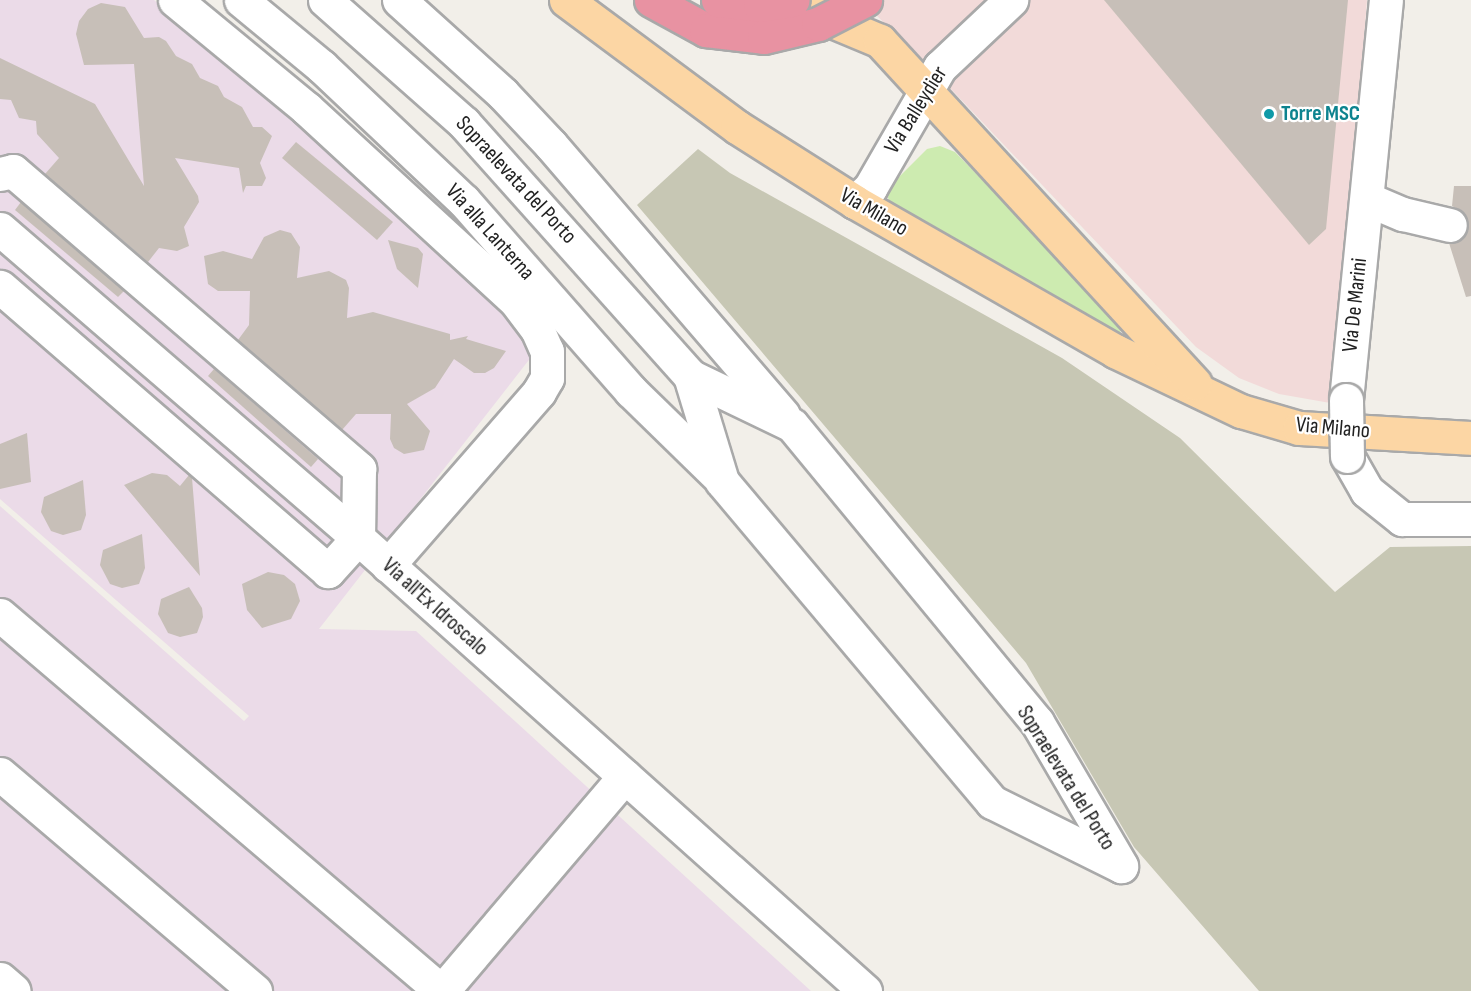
<!DOCTYPE html>
<html>
<head>
<meta charset="utf-8">
<style>
  body { margin:0 }
  #map { position:relative; width:1471px; height:991px; overflow:hidden; background:#f2efe9; font-family:"Sofia Sans Condensed",sans-serif }
  div>[style] { position:absolute }
  .commercial>* { inset:0; background:#f2dad9 }
  .industrial>* { inset:0; background:#ebdbe8 }
  .construction>* { inset:0; background:#c7c7b4 }
  .grass>* { inset:0; background:#cdebb0 }
  .building>* { inset:0; background:#c7bfb8 }
  .roads { filter:drop-shadow(2px 0 #a9a9a9) drop-shadow(-2px 0 #a9a9a9) drop-shadow(0 2px #a9a9a9) drop-shadow(0 -2px #a9a9a9) }
  .minor>* { height:33px; margin:-16.5px; padding:0 16.5px; transform-origin:16.5px; border-radius:16.5px; background:#fff }
  .major>* { height:33px; margin:-16.5px; padding:0 16.5px; transform-origin:16.5px; border-radius:16.5px; background:#fcd6a4 }
  .bridges { filter:drop-shadow(2px 0 #a9a9a9) drop-shadow(-2px 0 #a9a9a9) drop-shadow(0 2px #a9a9a9) drop-shadow(0 -2px #a9a9a9) }
  .minor-bridge>* { height:33px; margin:-16.5px; padding:0 16.5px; transform-origin:16.5px; border-radius:16.5px; background:#fff }
  .highway-bridge>* { height:33px; margin:-16.5px; padding:0 16.5px; transform-origin:16.5px; border-radius:16.5px; background:#e892a2 }
  .dots>* { width:16px; height:16px; translate:-50% -50%; box-sizing:border-box; border:3px solid #fff; border-radius:50% }
  span { translate:-50% -50%; white-space:nowrap; text-align:center; line-height:1.15; -webkit-text-stroke:4.5px #fff; paint-order:stroke }
  .street-label { font-size:22px; color:#222 }
  .culture-label { font-size:22px; color:#0d838f; font-weight:700 }
  .left { translate:0 -50%; text-align:left }
</style>
</head>
<body>
<div id="map">
  <div class="commercial">
    <div style="clip-path:polygon(861px 0,1367px 0,1336px 404px,1279px 394px,1239px 378px,1196px 347px,949px 87px)"></div>
  </div>
  <div class="industrial">
    <div style="clip-path:polygon(0 0,154px 0,546px 338px,319px 629px,416px 631px,811px 991px,0 991px,0 506px,244px 721px,249px 716px,0 499px)"></div>
  </div>
  <div class="construction">
    <div style="clip-path:polygon(698px 149px,730px 173px,1062px 358px,1180px 438px,1335px 592px,1390px 547px,1471px 546px,1471px 991px,1259px 991px,1134px 847px,1026px 663px,637px 205px)"></div>
  </div>
  <div class="grass">
    <div style="clip-path:polygon(940px 146px,955px 152px,1124px 326px,1118px 335px,891px 206px,887px 195px,893px 183px,927px 149px)"></div>
  </div>
  <div class="building">
    <div style="clip-path:polygon(1104px 0,1348px 0,1326px 229px,1309px 245px)"></div>
    <div style="clip-path:polygon(101px 3px,125px 7px,144px 38px,159px 37px,166px 41px,176px 56px,192px 64px,200px 78px,218px 86px,224px 97px,242px 107px,253px 127px,262px 127px,272px 136px,260px 163px,266px 178px,262px 186px,246px 186px,243px 193px,239px 168px,175px 158px,198px 196px,199px 202px,184px 227px,189px 246px,177px 251px,159px 248px,148px 262px,45px 174px,59px 158px,37px 134px,36px 121px,19px 118px,11px 100px,0 99px,0 58px,95px 104px,144px 186px,134px 64px,84px 65px,76px 34px,79px 21px,88px 9px)"></div>
    <div style="clip-path:polygon(296px 142px,393px 222px,377px 240px,282px 158px)"></div>
    <div style="clip-path:polygon(1454px 186px,1471px 186px,1471px 296px,1466px 297px,1449px 243px,1463px 238px,1468px 229px,1463px 212px,1452px 206px)"></div>
    <div style="clip-path:polygon(21px 202px,124px 291px,118px 297px,15px 210px)"></div>
    <div style="clip-path:polygon(280px 230px,291px 233px,300px 247px,297px 278px,329px 271px,346px 280px,349px 288px,347px 318px,373px 312px,450px 334px,450px 340px,468px 336px,466px 339px,506px 351px,494px 368px,485px 373px,474px 373px,454px 359px,435px 388px,407px 404px,430px 431px,424px 450px,404px 454px,394px 448px,390px 439px,391px 414px,356px 414px,342px 430px,238px 340px,249px 325px,250px 291px,218px 291px,208px 284px,204px 256px,223px 251px,252px 259px,264px 237px)"></div>
    <div style="clip-path:polygon(388px 240px,418px 248px,423px 254px,418px 288px,397px 269px)"></div>
    <div style="clip-path:polygon(214px 369px,318px 459px,311px 467px,208px 376px)"></div>
    <div style="clip-path:polygon(27px 433px,31px 482px,0 489px,0 444px)"></div>
    <div style="clip-path:polygon(152px 473px,167px 475px,180px 486px,189px 475px,192px 478px,200px 576px,124px 485px)"></div>
    <div style="clip-path:polygon(83px 480px,86px 515px,81px 530px,63px 535px,51px 531px,41px 512px,44px 497px)"></div>
    <div style="clip-path:polygon(142px 534px,145px 568px,139px 584px,122px 588px,110px 584px,100px 565px,103px 550px)"></div>
    <div style="clip-path:polygon(268px 572px,284px 575px,295px 584px,300px 601px,291px 619px,262px 628px,247px 610px,242px 584px)"></div>
    <div style="clip-path:polygon(189px 587px,202px 608px,203px 617px,197px 633px,180px 637px,168px 633px,158px 614px,161px 599px)"></div>
  </div>
  <div class="roads">
    <div class="minor">
      <div style="left:175px;top:0;width:170px;rotate:39.5deg"></div>
      <div style="left:306px;top:108px;width:284px;rotate:42.6deg"></div>
      <div style="left:515px;top:300px;width:36px;rotate:53deg"></div>
      <div style="left:537px;top:329px;width:24px;rotate:66deg"></div>
      <div style="left:547px;top:351px;width:27px;rotate:90deg"></div>
      <div style="left:547px;top:378px;width:16px;rotate:120deg"></div>
      <div style="left:539px;top:392px;width:230px;rotate:131.1deg"></div>
      <div style="left:241px;top:0;width:104px;rotate:39.5deg"></div>
      <div style="left:321px;top:66px;width:197px;rotate:43.4deg"></div>
      <div style="left:464px;top:201px;width:253px;rotate:48.7deg"></div>
      <div style="left:631px;top:391px;width:123px;rotate:44.3deg"></div>
      <div style="left:325px;top:0;width:186px;rotate:41.5deg"></div>
      <div style="left:464px;top:123px;width:339px;rotate:48.2deg"></div>
      <div style="left:399px;top:0;width:140px;rotate:42.1deg"></div>
      <div style="left:503px;top:94px;width:70px;rotate:46.7deg"></div>
      <div style="left:551px;top:145px;width:356px;rotate:49.3deg"></div>
      <div style="left:0;top:174px;width:13px;rotate:-13deg"></div>
      <div style="left:13px;top:171px;width:457px;rotate:40.7deg"></div>
      <div style="left:359px;top:469px;width:69px;rotate:90.8deg"></div>
      <div style="left:358px;top:538px;width:45px;rotate:132.3deg"></div>
      <div style="left:328px;top:571px;width:434px;rotate:-139.1deg"></div>
      <div style="left:1367px;top:199px;width:39px;rotate:23deg"></div>
      <div style="left:1403px;top:214px;width:48px;rotate:13.2deg"></div>
      <div style="left:855px;top:202px;width:21px;rotate:-43deg"></div>
      <div style="left:870px;top:188px;width:140px;rotate:-60deg"></div>
      <div style="left:940px;top:67px;width:98px;rotate:-43.3deg"></div>
      <div style="left:0;top:229px;width:473px;rotate:40.8deg"></div>
      <div style="left:358px;top:538px;width:680px;rotate:41.78deg"></div>
      <div style="left:690px;top:376px;width:113px;rotate:25.7deg"></div>
      <div style="left:792px;top:425px;width:385px;rotate:50.5deg"></div>
      <div style="left:1037px;top:722px;width:167px;rotate:59.7deg"></div>
      <div style="left:1121px;top:866px;width:144px;rotate:-153.6deg"></div>
      <div style="left:992px;top:802px;width:419px;rotate:-130.1deg"></div>
      <div style="left:722px;top:481px;width:110px;rotate:-106.9deg"></div>
      <div style="left:1346px;top:400px;width:402px;rotate:-84.3deg"></div>
      <div style="left:1347px;top:456px;width:40px;rotate:60.3deg"></div>
      <div style="left:1367px;top:491px;width:45px;rotate:38.7deg"></div>
      <div style="left:1402px;top:519px;width:69px"></div>
      <div style="left:0;top:615px;width:580px;rotate:40.45deg"></div>
      <div style="left:0;top:774px;width:335px;rotate:40.4deg"></div>
      <div style="left:0;top:979px;width:18px;rotate:41deg"></div>
      <div style="left:442px;top:991px;width:282px;rotate:-49.6deg"></div>
    </div>
    <div class="major">
      <div style="left:566px;top:0;width:213px;rotate:36.6deg"></div>
      <div style="left:737px;top:127px;width:140px;rotate:32.4deg"></div>
      <div style="left:855px;top:202px;width:300px;rotate:29.8deg"></div>
      <div style="left:1115px;top:351px;width:140px;rotate:25.5deg"></div>
      <div style="left:1241px;top:411px;width:60px;rotate:16.3deg"></div>
      <div style="left:1299px;top:428px;width:172px;rotate:3.3deg"></div>
      <div style="left:806px;top:10px;width:80px;rotate:22.7deg"></div>
      <div style="left:880px;top:41px;width:465px;rotate:47.4deg"></div>
    </div>
  </div>
  <div class="bridges">
    <div class="minor-bridge">
      <div style="left:1346px;top:400px;width:56px;rotate:89deg"></div>
    </div>
    <div class="highway-bridge">
      <div style="left:651px;top:0;width:63px;rotate:28.6deg"></div>
      <div style="left:706px;top:30px;width:58px;rotate:6.9deg"></div>
      <div style="left:764px;top:37px;width:56px;rotate:-13.5deg"></div>
      <div style="left:818px;top:24px;width:53px;rotate:-27.1deg"></div>
      <div style="left:718px;top:0;width:42px;rotate:6.8deg"></div>
      <div style="left:760px;top:5px;width:33px;rotate:-9deg"></div>
    </div>
  </div>
  <div class="dots">
    <div style="left:1269px;top:114px;background:#0f9aa8"></div>
  </div>
  <div class="street-label">
    <span style="left:916px;top:110px;rotate:-58deg">Via Balleydier</span>
    <span style="left:516px;top:180px;rotate:47deg">Sopraelevata del Porto</span>
    <span style="left:874px;top:212px;rotate:30deg">Via Milano</span>
    <span style="left:490px;top:232px;rotate:48deg">Via alla Lanterna</span>
    <span style="left:1355px;top:305px;rotate:-84deg">Via De Marini</span>
    <span style="left:1333px;top:428px;rotate:5deg">Via Milano</span>
    <span style="left:435px;top:607px;rotate:42deg">Via all'Ex Idroscalo</span>
    <span style="left:1066px;top:778px;rotate:58deg">Sopraelevata del Porto</span>
  </div>
  <div class="culture-label">
    <span class="left" style="left:1281px;top:114px">Torre MSC</span>
  </div>
</div>
</body>
</html>
